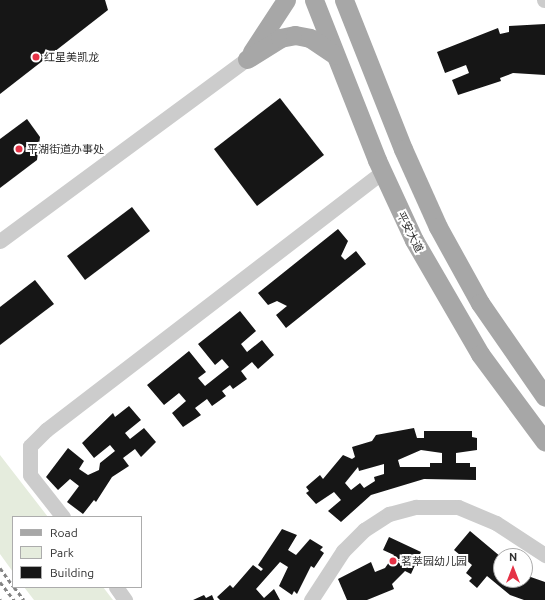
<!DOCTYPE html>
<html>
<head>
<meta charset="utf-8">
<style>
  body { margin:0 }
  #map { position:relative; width:545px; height:600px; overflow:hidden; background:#fff; font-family:Ubuntu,"Noto Sans SC",sans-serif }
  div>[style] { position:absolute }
  .green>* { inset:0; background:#e5ecdd }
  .building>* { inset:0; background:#161616 }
  .minor>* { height:15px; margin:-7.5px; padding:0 7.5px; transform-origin:7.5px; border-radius:7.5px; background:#ccc }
  .major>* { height:19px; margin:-9.5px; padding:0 9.5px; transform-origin:9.5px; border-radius:9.5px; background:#a7a7a7 }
  .rail>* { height:3px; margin-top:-1.5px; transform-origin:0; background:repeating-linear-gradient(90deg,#848484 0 4px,transparent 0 7px) }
  .dots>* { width:11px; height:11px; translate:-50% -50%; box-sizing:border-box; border:2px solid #fff; border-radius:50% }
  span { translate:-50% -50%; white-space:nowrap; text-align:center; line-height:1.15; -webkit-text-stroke:4px #fff; paint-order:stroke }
  .poi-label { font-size:11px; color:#2f2f2f }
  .left { translate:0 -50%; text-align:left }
  .street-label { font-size:11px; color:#2f2f2f }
  .legend { position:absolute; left:12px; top:516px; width:130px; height:72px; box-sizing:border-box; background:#fff; border:1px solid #acacac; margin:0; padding:5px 7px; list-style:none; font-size:12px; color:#2f2f2f }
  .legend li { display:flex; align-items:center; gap:8px; height:20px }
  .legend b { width:20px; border:1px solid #acacac }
  .north { position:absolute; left:493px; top:548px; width:40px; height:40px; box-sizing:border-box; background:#fff; border:1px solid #acacac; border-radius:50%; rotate:0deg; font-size:11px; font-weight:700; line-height:16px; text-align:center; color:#2f2f2f }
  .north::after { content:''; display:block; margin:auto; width:14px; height:18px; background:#e53246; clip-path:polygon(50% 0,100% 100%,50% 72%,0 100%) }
</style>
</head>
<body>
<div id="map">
  <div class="green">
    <div style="clip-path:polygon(0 455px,48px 517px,13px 517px,13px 572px,0 554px)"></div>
    <div style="clip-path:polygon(24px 587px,103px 587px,113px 600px,34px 600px)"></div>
  </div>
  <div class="building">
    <div style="clip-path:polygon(0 0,105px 0,108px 10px,0 94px)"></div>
    <div style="clip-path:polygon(545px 24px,545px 75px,513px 73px,500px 78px,501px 81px,458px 95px,452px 80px,469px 73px,466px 65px,445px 73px,437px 52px,498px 28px,500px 34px,509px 32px,509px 26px)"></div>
    <div style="clip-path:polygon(280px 98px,324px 155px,257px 206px,214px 149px)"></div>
    <div style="clip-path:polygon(27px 119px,40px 137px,37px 160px,0 188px,0 139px)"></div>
    <div style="clip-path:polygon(132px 207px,150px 231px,85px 280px,67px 256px)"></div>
    <div style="clip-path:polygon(338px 229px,348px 241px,341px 256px,345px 260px,356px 251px,366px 264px,286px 328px,276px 315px,287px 306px,277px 301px,268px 305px,258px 293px)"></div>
    <div style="clip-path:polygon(35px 280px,54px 304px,0 345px,0 307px)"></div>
    <div style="clip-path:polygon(240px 311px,256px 331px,241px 344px,247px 352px,262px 340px,274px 355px,258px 369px,252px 362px,241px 371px,247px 379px,233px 389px,230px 385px,222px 391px,226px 396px,212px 406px,207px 399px,195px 408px,201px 415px,183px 427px,172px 413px,186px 401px,179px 393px,164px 405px,147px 385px,189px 351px,206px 372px,198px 378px,205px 386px,229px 367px,222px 359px,215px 365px,198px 344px)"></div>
    <div style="clip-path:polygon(129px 406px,141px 420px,125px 433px,130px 439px,144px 428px,156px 442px,141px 457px,135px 449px,123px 458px,129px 466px,112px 477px,96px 502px,94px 500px,83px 514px,67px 502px,79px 486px,70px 479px,58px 490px,46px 477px,68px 448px,84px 461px,79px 469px,88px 475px,99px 470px,100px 463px,115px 451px,110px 445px,94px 458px,82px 443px,113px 413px,115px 417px)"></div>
    <div style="clip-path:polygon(evenodd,414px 428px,417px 438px,424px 438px,424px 431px,472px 431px,472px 437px,477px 438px,477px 450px,456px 453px,456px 463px,470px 463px,470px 467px,476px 467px,476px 480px,424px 479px,371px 495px,341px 522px,328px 511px,341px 500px,334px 492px,316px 504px,306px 493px,309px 491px,306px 487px,320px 475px,323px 479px,343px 455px,352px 459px,355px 457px,352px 447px,372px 441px,376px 435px,414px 428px,421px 450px,442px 453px,442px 463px,430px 463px,430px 467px,400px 467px,398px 460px,421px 450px,414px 428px,384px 464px,384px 474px,374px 477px,375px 481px,364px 488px,360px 483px,351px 490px,345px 483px,358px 467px,359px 471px,384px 464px)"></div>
    <div style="clip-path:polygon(282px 529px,297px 535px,288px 550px,296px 555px,310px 539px,323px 547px,320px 550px,324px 553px,314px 568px,311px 566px,297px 594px,294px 591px,292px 595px,279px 586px,288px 567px,280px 562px,256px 589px,264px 598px,274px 589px,280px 600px,220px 600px,217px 597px,230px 585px,233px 588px,253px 565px,261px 571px,263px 569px,258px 565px)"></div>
    <div style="clip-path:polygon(470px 531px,501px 557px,501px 580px,525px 580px,525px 575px,545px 582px,545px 600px,524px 600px,510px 595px,487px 576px,477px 588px,469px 581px,472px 578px,466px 573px,472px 565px,454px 550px)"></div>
    <div style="clip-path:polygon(389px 537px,421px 552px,411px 574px,405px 571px,392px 584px,394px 589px,367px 600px,347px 600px,338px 579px,371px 562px,375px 572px,385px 568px,394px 555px,383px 550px)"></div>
    <div style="clip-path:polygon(204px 595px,206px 598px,212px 595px,214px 600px,193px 600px)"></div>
  </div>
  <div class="minor">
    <div style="left:544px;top:0;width:1px"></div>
    <div style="left:0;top:241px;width:307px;rotate:-36.4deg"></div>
    <div style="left:63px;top:517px;width:53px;rotate:-128.2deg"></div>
    <div style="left:30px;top:475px;width:29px;rotate:-90deg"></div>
    <div style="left:30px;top:446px;width:23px;rotate:-45deg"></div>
    <div style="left:46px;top:430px;width:424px;rotate:-37.5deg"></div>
    <div style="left:116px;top:587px;width:16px;rotate:55deg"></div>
    <div style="left:311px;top:600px;width:59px;rotate:-56.9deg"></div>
    <div style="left:343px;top:551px;width:30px;rotate:-45deg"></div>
    <div style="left:364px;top:530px;width:30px;rotate:-33deg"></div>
    <div style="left:389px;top:514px;width:28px;rotate:-15deg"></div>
    <div style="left:416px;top:507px;width:42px"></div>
    <div style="left:458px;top:507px;width:41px;rotate:22.8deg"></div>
    <div style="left:496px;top:523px;width:59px;rotate:33.1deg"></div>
  </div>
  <div class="major">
    <div style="left:314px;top:0;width:172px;rotate:68.5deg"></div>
    <div style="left:377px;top:160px;width:88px;rotate:65.2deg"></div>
    <div style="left:414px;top:240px;width:132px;rotate:59.9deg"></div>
    <div style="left:480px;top:354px;width:109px;rotate:53.5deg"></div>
    <div style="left:344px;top:0;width:160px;rotate:68.4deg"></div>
    <div style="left:403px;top:149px;width:85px;rotate:65.8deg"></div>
    <div style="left:438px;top:227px;width:87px;rotate:61.1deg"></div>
    <div style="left:480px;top:303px;width:114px;rotate:55.3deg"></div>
    <div style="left:252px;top:52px;width:62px;rotate:-56.8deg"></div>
    <div style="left:247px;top:59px;width:39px;rotate:-32deg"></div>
    <div style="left:280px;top:38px;width:15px;rotate:-11deg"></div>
    <div style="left:295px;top:35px;width:15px;rotate:11deg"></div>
    <div style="left:310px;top:38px;width:30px;rotate:34deg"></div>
  </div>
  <div class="rail">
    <div style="left:0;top:568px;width:22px;rotate:54deg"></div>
    <div style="left:0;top:582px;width:23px;rotate:52deg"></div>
    <div style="left:14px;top:587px;width:16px;rotate:52deg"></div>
    <div style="left:0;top:599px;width:1px;rotate:45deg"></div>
  </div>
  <div class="dots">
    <div style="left:36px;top:57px;background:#e53246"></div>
    <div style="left:19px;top:149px;background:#e53246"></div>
    <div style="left:393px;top:561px;background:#e53246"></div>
  </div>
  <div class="poi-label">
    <span class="left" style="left:44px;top:57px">红星美凯龙</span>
    <span class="left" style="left:27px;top:149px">平湖街道办事处</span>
    <span class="left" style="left:401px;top:561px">茗萃园幼儿园</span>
  </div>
  <div class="street-label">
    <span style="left:410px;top:232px;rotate:63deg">平安大道</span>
  </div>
  <ul class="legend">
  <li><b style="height:5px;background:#a7a7a7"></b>Road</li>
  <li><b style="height:11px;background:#e5ecdd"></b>Park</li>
  <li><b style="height:11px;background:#161616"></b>Building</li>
  </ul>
  <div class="north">N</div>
</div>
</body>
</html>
